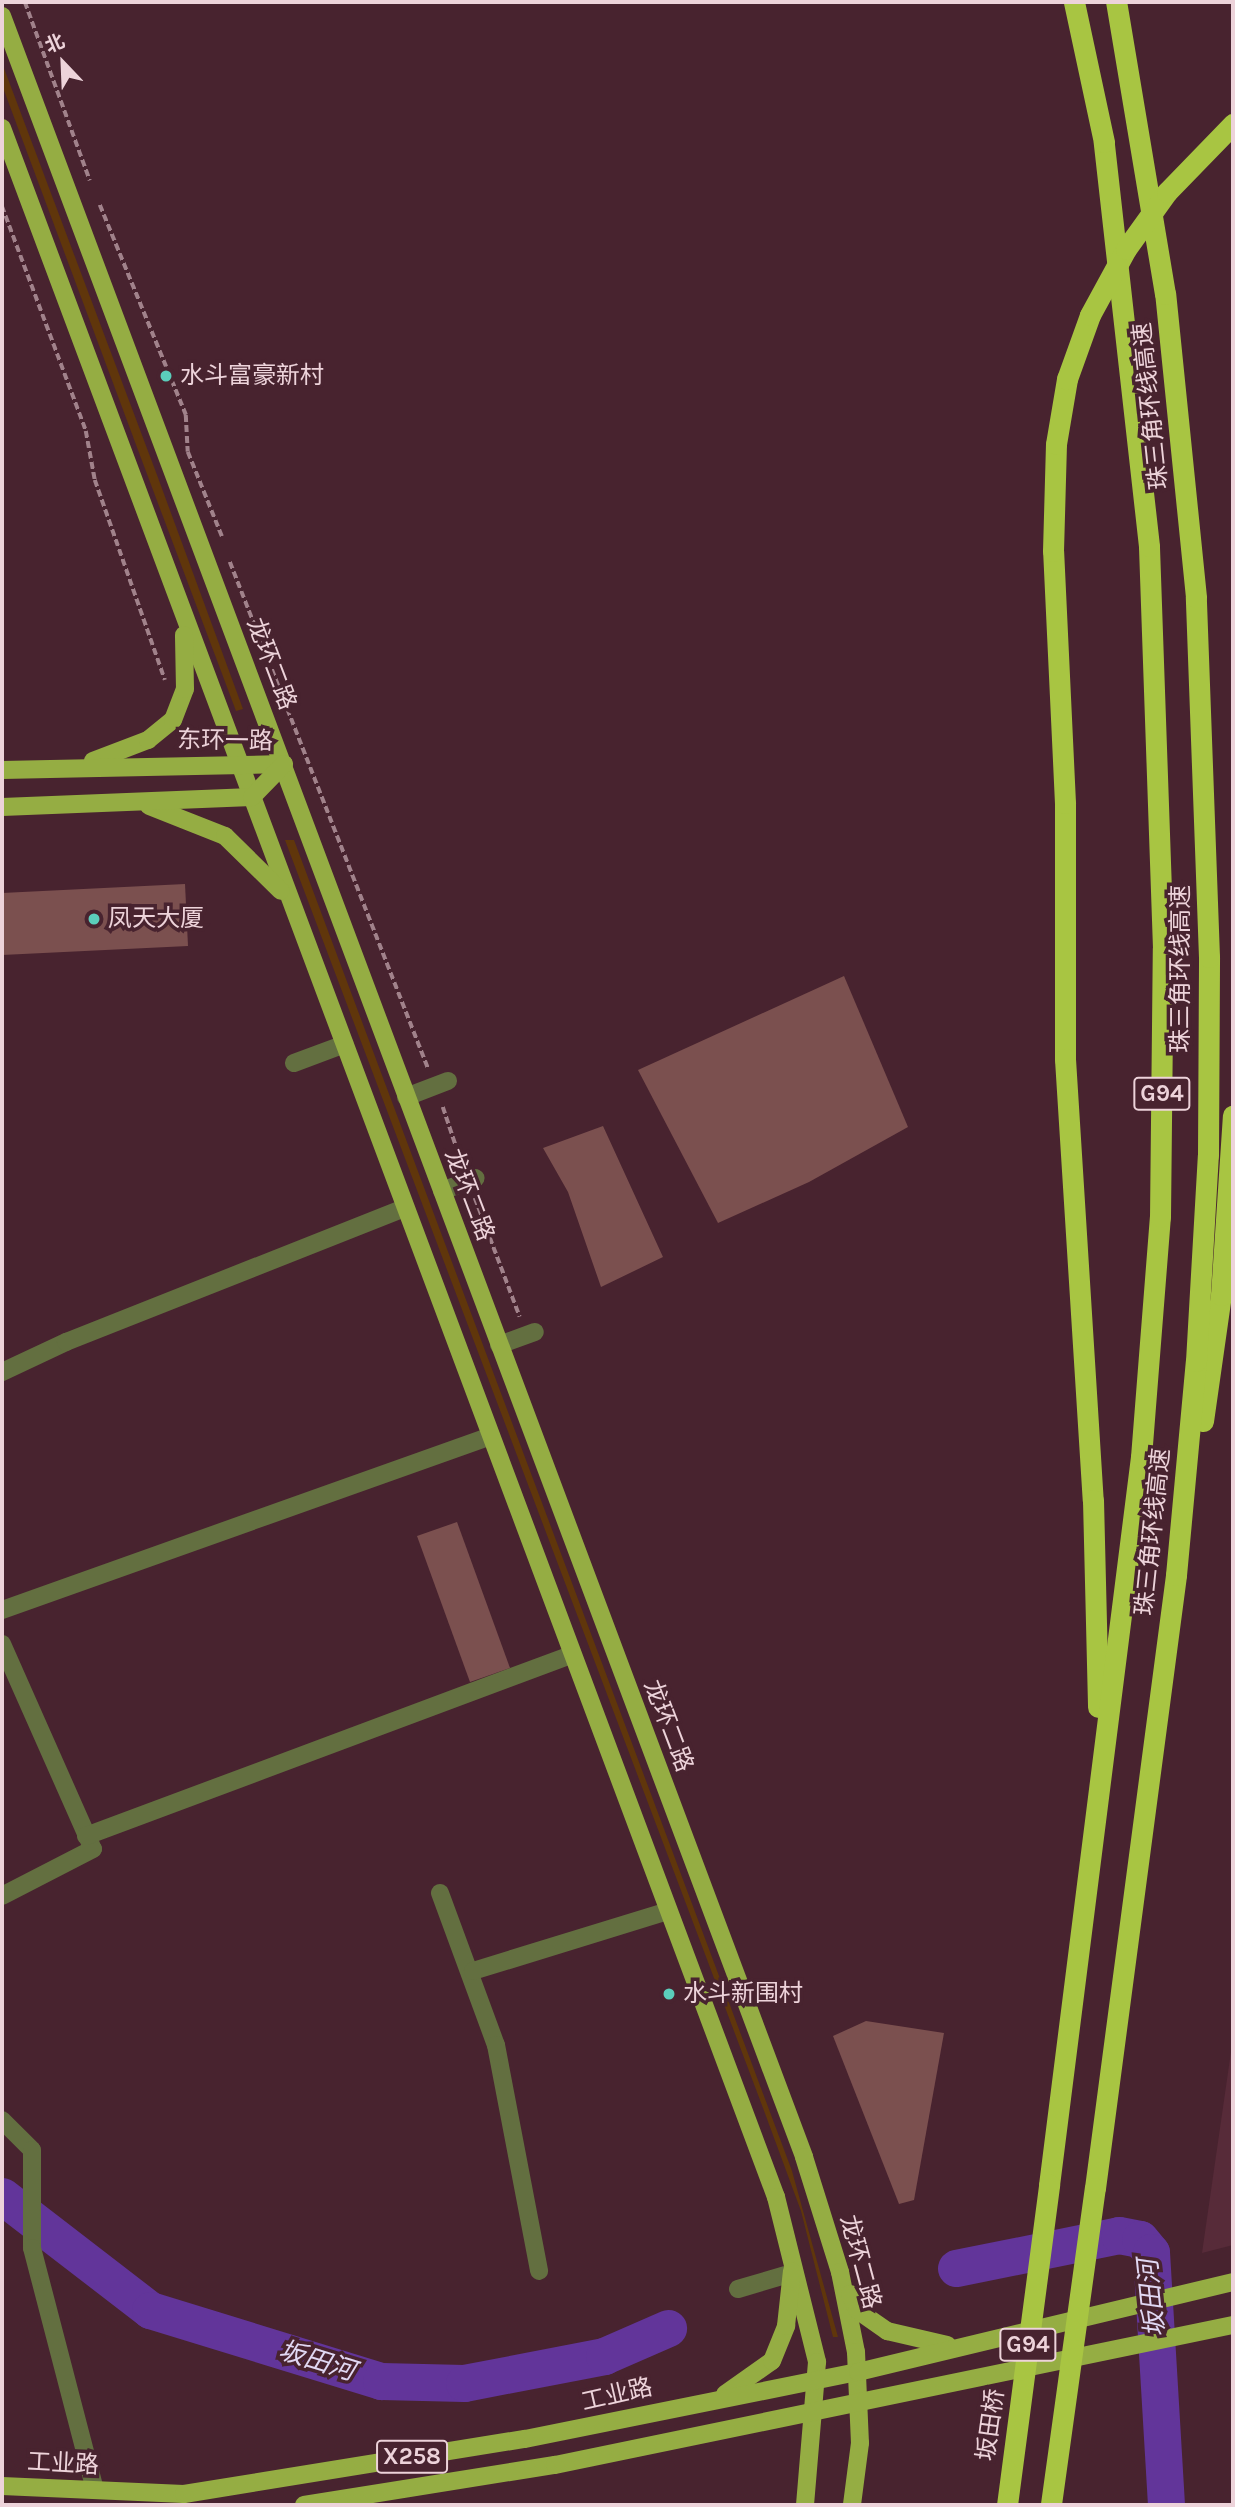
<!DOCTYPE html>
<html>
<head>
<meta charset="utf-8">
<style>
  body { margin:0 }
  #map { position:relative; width:1235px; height:2507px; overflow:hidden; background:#48232f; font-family:Karla,"Noto Sans SC",sans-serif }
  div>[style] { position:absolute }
  .built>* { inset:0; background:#572b39 }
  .green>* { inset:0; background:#60360b }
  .river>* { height:37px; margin:-18.5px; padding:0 18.5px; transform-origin:18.5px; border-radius:18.5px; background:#62359a }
  .building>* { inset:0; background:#7b504f }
  .path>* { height:3.5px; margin-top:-1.75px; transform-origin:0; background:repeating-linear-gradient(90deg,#a1828b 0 7px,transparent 0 10.5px) }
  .minor>* { height:18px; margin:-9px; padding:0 9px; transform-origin:9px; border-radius:9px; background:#636f40 }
  .major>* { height:18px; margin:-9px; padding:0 9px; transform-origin:9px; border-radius:9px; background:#95ad43 }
  .highway>* { height:21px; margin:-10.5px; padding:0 10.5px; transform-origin:10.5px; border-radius:10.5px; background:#a8c542 }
  .highway-bridge>* { height:21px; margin:-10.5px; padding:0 10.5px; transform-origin:10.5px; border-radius:10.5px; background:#a8c542 }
  .dots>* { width:19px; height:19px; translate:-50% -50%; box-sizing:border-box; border:4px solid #48232f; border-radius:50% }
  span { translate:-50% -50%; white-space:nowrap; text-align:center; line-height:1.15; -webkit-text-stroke:7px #48232f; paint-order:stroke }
  .shield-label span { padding:2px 5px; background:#48232f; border:2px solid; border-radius:5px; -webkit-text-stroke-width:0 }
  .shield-label { font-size:23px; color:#edd3da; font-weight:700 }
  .poi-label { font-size:24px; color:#edd3da }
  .left { translate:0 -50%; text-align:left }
  .street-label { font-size:24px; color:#edd3da }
  .water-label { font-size:26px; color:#e1d8f3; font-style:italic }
  .frame { position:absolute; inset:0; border:4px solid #edd3da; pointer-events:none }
  .north { position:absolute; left:28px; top:28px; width:70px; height:70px; -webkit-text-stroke:5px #48232f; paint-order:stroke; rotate:337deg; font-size:19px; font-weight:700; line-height:28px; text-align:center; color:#edd3da }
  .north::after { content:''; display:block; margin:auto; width:24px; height:32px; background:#edd3da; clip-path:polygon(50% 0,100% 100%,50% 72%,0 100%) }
</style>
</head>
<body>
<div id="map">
  <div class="built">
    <div style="clip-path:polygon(1233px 2038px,1233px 2245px,1202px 2253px)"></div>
  </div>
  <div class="green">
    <div style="clip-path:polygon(2px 63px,157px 475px,243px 709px,236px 711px,138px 450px,2px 85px)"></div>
    <div style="clip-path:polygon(285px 840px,294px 840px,792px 2171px,838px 2337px,833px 2337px,801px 2211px,763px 2108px)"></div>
  </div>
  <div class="river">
    <div style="left:2px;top:2196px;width:187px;rotate:37.6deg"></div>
    <div style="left:150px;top:2310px;width:242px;rotate:17.1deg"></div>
    <div style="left:381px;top:2381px;width:83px;rotate:1.4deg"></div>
    <div style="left:464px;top:2383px;width:143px;rotate:-10.9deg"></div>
    <div style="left:604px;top:2356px;width:70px;rotate:-23.6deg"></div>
    <div style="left:956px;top:2268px;width:166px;rotate:-11.4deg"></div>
    <div style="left:1119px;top:2235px;width:21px;rotate:11deg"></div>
    <div style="left:1140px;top:2239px;width:17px;rotate:50deg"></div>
    <div style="left:1151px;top:2252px;width:253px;rotate:86.6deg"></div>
  </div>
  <div class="building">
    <div style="clip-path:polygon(185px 884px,188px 946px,2px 955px,2px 893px)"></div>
    <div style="clip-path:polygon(844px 976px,908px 1127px,809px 1182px,718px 1223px,638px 1070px)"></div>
    <div style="clip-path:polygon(603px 1126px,663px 1257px,601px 1287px,568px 1192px,543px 1148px)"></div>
    <div style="clip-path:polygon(457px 1522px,510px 1668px,470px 1682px,417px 1536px)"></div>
    <div style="clip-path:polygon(866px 2021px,944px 2033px,914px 2200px,899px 2204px,833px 2036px)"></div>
  </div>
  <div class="path">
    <div style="left:25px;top:2px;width:190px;rotate:70deg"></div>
    <div style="left:100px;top:205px;width:227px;rotate:67.7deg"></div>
    <div style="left:186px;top:415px;width:37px;rotate:87deg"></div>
    <div style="left:188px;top:452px;width:91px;rotate:68deg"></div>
    <div style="left:2px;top:206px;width:240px;rotate:69.5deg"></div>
    <div style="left:86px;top:431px;width:50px;rotate:79.6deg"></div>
    <div style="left:95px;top:480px;width:212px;rotate:70.7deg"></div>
    <div style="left:230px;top:562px;width:543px;rotate:68.63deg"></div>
    <div style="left:189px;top:729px;width:20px;rotate:66deg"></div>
    <div style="left:192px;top:731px;width:15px;rotate:-11deg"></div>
    <div style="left:443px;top:1107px;width:60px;rotate:71.6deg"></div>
    <div style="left:475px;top:1198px;width:127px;rotate:69.3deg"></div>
  </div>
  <div class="minor">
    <div style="left:294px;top:1063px;width:54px;rotate:-20.4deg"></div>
    <div style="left:406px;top:1097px;width:45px;rotate:-20.9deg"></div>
    <div style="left:442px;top:1191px;width:36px;rotate:-21deg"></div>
    <div style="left:499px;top:1345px;width:38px;rotate:-20deg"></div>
    <div style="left:2px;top:1372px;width:71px;rotate:-25.1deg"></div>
    <div style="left:66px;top:1342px;width:365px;rotate:-21.6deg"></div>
    <div style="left:2px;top:1610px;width:519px;rotate:-19.59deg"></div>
    <div style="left:2px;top:1644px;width:224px;rotate:66.1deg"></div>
    <div style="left:93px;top:1849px;width:102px;rotate:152.7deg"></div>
    <div style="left:86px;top:1836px;width:518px;rotate:-20.47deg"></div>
    <div style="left:440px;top:1893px;width:162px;rotate:69.8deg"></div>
    <div style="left:496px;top:2045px;width:230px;rotate:79.2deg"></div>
    <div style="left:473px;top:1971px;width:204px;rotate:-17.1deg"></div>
    <div style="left:2px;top:2120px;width:42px;rotate:45deg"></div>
    <div style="left:32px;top:2150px;width:98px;rotate:90deg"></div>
    <div style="left:32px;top:2248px;width:250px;rotate:75.4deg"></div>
    <div style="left:738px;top:2289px;width:56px;rotate:-16.5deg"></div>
  </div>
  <div class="major">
    <div style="left:2px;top:16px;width:2286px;rotate:69.46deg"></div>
    <div style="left:804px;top:2157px;width:121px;rotate:72.6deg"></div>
    <div style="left:840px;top:2272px;width:82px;rotate:78.7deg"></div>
    <div style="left:856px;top:2352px;width:91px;rotate:87.5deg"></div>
    <div style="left:860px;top:2443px;width:63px;rotate:97.4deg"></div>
    <div style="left:2px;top:128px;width:2209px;rotate:69.49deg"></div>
    <div style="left:776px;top:2197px;width:170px;rotate:76deg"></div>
    <div style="left:817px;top:2362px;width:144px;rotate:94.8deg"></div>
    <div style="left:93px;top:761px;width:59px;rotate:-20.9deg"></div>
    <div style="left:148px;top:740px;width:32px;rotate:-39deg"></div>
    <div style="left:173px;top:720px;width:33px;rotate:-69deg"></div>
    <div style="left:185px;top:689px;width:54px;rotate:-91.1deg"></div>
    <div style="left:2px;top:770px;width:282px;rotate:-1.2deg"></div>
    <div style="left:149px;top:806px;width:82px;rotate:21.5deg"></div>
    <div style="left:225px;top:836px;width:78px;rotate:44.5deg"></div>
    <div style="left:2px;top:807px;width:250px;rotate:-2.3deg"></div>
    <div style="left:252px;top:797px;width:46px;rotate:-45.9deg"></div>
    <div style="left:850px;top:2294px;width:17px;rotate:66deg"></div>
    <div style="left:857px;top:2310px;width:37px;rotate:35deg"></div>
    <div style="left:887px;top:2331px;width:62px;rotate:13.1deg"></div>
    <div style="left:725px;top:2394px;width:57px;rotate:-35.1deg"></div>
    <div style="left:772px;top:2361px;width:38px;rotate:-68deg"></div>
    <div style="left:786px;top:2326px;width:55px;rotate:-83.8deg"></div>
    <div style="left:2px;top:2486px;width:182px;rotate:2.5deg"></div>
    <div style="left:184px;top:2494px;width:345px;rotate:-9.2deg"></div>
    <div style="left:525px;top:2439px;width:340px;rotate:-11.4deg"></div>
    <div style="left:858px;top:2372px;width:386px;rotate:-13.5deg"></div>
    <div style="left:304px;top:2505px;width:254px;rotate:-9.1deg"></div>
    <div style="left:555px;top:2465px;width:692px;rotate:-11.67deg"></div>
  </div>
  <div class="highway">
    <div style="left:1065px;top:803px;width:256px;rotate:90deg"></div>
    <div style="left:1065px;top:1059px;width:442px;rotate:86.4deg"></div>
    <div style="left:1093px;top:1500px;width:207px;rotate:88.6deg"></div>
    <div style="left:1203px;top:1421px;width:127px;rotate:-81.9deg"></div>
    <div style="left:1221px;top:1295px;width:180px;rotate:-86.2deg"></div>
    <div style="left:1049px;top:2185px;width:734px;rotate:-82.8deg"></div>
    <div style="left:1141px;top:1457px;width:241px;rotate:-85.5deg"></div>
    <div style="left:1160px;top:1217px;width:269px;rotate:-89.4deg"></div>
    <div style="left:1163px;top:948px;width:402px;rotate:-92deg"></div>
    <div style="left:1149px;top:546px;width:406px;rotate:-96.4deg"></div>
    <div style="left:1104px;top:142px;width:143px;rotate:-102.1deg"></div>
    <div style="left:1095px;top:2188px;width:618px;rotate:-82.47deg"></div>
    <div style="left:1176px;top:1575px;width:215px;rotate:-84.7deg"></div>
    <div style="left:1196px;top:1361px;width:206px;rotate:-86.7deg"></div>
    <div style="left:1208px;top:1155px;width:198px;rotate:-89.7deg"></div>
    <div style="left:1209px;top:957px;width:360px;rotate:-92.1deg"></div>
    <div style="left:1196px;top:597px;width:305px;rotate:-95.8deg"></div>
    <div style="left:1165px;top:294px;width:296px;rotate:-99.5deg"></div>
  </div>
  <div class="highway-bridge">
    <div style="left:1065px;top:803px;width:252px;rotate:-92.7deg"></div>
    <div style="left:1053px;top:551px;width:107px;rotate:-88.4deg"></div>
    <div style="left:1056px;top:444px;width:66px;rotate:-80.4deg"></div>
    <div style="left:1067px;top:379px;width:68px;rotate:-70.2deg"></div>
    <div style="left:1090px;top:315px;width:75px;rotate:-61.4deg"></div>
    <div style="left:1126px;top:249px;width:70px;rotate:-54.3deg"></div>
    <div style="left:1167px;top:192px;width:95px;rotate:-45.9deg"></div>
    <div style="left:1051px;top:2504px;width:319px;rotate:-82.1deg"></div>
    <div style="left:1007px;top:2505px;width:323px;rotate:-82.5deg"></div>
  </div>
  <div class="dots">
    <div style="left:166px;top:376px;background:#5bcebb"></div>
    <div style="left:94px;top:919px;background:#5bcebb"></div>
    <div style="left:669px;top:1994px;background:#5bcebb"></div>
  </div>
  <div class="shield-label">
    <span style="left:1162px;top:1094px">G94</span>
    <span style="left:1028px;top:2345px">G94</span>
    <span style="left:412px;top:2457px">X258</span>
  </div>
  <div class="poi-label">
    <span class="left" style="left:180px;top:376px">水斗富豪新村</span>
    <span class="left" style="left:108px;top:919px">凤天大厦</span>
    <span class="left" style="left:683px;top:1994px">水斗新围村</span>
  </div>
  <div class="street-label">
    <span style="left:1151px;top:406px;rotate:-96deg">珠三角环线高速</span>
    <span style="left:271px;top:664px;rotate:69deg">龙环二路</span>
    <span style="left:225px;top:741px;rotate:1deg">东环一路</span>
    <span style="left:1181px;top:969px;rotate:-90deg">珠三角环线高速</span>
    <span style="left:469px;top:1195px;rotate:69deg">龙环二路</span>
    <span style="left:1153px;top:1532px;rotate:-84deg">珠三角环线高速</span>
    <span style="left:668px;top:1726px;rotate:69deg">龙环二路</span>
    <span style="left:860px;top:2262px;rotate:75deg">龙环二路</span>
    <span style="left:617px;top:2395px;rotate:-13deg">工业路</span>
    <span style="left:991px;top:2425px;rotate:-82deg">坂田桥</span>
    <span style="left:63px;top:2464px;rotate:3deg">工业路</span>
  </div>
  <div class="water-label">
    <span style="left:1152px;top:2298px;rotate:-96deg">坂田河</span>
    <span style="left:317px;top:2361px;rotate:17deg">坂田河</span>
  </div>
  <div class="frame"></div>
  <div class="north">北</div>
</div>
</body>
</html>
